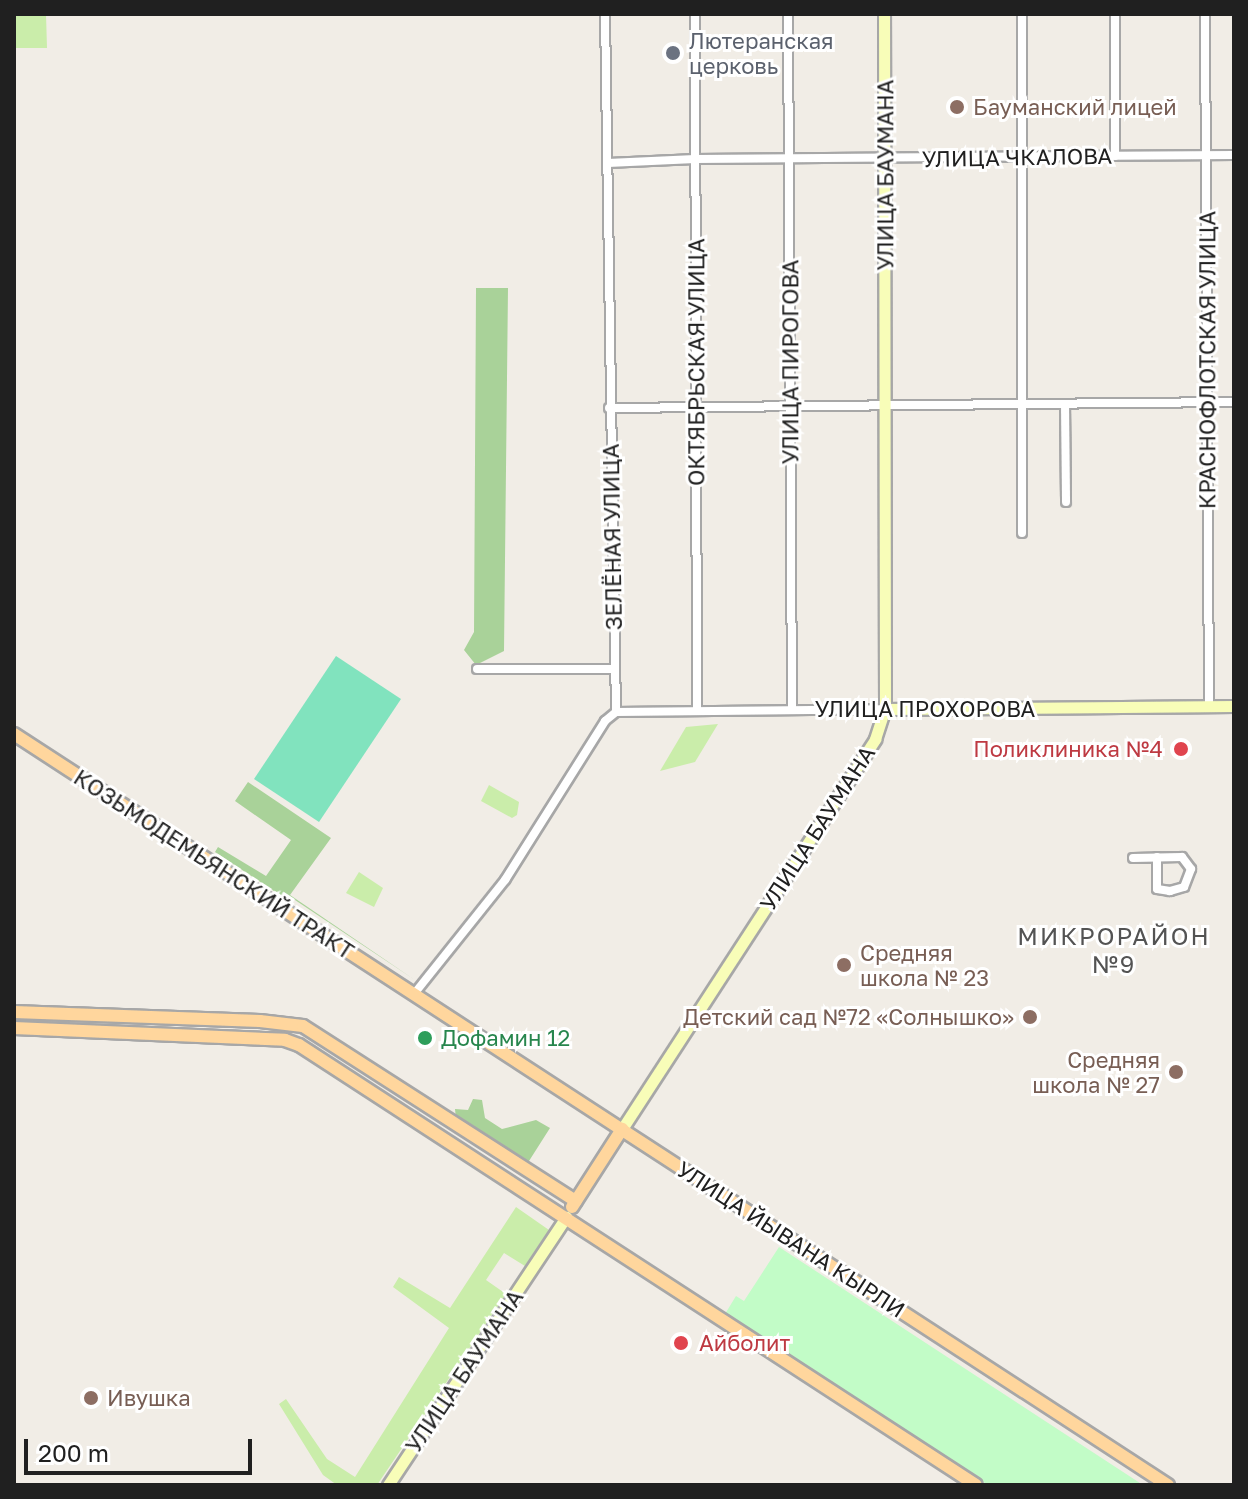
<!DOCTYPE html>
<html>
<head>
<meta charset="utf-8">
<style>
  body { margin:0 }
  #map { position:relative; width:1248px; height:1499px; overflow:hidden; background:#f1ede6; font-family:"Golos Text",sans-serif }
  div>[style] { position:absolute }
  .grass>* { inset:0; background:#caedaa }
  .forest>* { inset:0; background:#a9d299 }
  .park>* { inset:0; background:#c2fcc7 }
  .pitch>* { inset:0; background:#81e3be }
  .roads { filter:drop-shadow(2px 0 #a7a7a7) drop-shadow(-2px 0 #a7a7a7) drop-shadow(0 2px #a7a7a7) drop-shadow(0 -2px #a7a7a7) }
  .street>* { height:8px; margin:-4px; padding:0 4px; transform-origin:4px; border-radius:4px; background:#fff }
  .secondary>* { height:11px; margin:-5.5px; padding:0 5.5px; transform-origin:5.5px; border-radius:5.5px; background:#f8fdb8 }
  .primary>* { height:12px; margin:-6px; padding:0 6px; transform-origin:6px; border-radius:6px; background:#ffd69d }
  .dots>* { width:22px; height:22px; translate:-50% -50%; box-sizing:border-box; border:4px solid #fff; border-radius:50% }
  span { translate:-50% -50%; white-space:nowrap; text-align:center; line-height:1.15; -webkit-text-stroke:6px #fff; paint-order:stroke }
  .worship-label { font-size:22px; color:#5b616d }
  .left { translate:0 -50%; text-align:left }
  .education-label { font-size:22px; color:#785e54 }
  .right { translate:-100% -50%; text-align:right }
  .street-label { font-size:22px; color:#202020 }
  .health-label { font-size:22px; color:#be3a42 }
  .leisure-label { font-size:22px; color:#27864d }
  .neighbourhood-label { font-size:24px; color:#535353; letter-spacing:2px }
  .frame { position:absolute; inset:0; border:16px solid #202020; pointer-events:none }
  .scale { position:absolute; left:24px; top:1439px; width:228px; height:36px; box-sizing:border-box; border:4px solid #202020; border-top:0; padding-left:10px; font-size:24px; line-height:28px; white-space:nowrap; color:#202020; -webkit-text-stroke:6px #fff; paint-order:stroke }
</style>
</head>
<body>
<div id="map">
  <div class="grass">
    <div style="clip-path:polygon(14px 14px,46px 14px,47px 48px,14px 48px)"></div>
    <div style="clip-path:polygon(718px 724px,695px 762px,660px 771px,686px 727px)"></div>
    <div style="clip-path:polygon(489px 785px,519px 802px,517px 815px,512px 818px,481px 801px)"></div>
    <div style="clip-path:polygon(359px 872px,383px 888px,374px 907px,346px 893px)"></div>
    <div style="clip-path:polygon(516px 1207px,549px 1230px,525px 1266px,504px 1253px,486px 1280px,506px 1294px,377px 1485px,337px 1485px,323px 1475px,279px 1404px,286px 1399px,327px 1459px,355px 1477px,449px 1328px,393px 1287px,399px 1277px,450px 1308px)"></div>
  </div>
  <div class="forest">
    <div style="clip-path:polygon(476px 288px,508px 288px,504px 651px,476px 665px,464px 650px,474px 632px)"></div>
    <div style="clip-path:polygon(248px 782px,331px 838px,290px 895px,415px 980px,289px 896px,286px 899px,215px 852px,218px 847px,266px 876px,291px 840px,235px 801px)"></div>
    <div style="clip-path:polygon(473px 1099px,482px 1100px,485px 1118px,502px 1129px,536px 1120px,550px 1128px,529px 1161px,522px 1162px,456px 1119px,455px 1109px,468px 1110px)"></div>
  </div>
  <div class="park">
    <div style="clip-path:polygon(779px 1247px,1143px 1485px,988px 1485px,725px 1314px,736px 1296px,744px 1301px)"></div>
  </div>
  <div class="pitch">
    <div style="clip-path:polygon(336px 656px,401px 699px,319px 822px,254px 779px)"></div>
  </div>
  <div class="roads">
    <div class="street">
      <div style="left:605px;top:14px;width:698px;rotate:89.1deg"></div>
      <div style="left:695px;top:14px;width:697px;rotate:89.84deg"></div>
      <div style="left:788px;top:14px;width:696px;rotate:89.67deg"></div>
      <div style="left:1115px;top:14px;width:142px;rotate:90deg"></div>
      <div style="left:1205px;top:14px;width:692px;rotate:89.67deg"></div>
      <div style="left:608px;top:163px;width:87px;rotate:-2.6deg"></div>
      <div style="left:695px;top:159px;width:539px;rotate:-0.43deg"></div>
      <div style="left:1065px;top:404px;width:98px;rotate:89.4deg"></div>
      <div style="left:609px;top:408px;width:625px;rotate:-0.55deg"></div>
      <div style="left:1022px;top:533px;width:519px;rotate:-90deg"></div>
      <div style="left:477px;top:669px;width:138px"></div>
      <div style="left:616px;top:712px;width:269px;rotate:-0.6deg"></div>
      <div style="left:1133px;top:858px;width:49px;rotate:-1.2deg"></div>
      <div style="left:1182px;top:857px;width:15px;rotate:53deg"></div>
      <div style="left:1191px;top:869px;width:19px;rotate:111deg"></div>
      <div style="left:1184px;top:887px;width:15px;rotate:164deg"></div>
      <div style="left:1170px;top:891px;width:13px;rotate:-171deg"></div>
      <div style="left:1157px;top:889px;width:32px;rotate:-90deg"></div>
      <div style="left:414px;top:994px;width:146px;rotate:-51.4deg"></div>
      <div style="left:505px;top:880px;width:188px;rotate:-57.8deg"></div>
      <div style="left:605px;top:721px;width:14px;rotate:-39deg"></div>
    </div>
    <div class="secondary">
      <div style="left:885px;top:709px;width:349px;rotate:-0.5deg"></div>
      <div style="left:622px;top:1129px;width:465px;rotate:-57deg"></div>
      <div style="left:875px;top:739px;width:32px;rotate:-72deg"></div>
      <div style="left:885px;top:709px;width:695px;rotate:-90.08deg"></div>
      <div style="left:388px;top:1485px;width:322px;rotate:-56.4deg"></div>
    </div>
    <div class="primary">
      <div style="left:14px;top:734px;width:1377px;rotate:33.06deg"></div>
      <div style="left:14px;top:1012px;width:246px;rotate:2.1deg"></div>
      <div style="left:260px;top:1021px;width:43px;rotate:6.6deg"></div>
      <div style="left:303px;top:1026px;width:324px;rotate:32.7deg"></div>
      <div style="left:14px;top:1028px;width:271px;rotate:2.5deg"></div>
      <div style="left:285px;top:1040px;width:15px;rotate:20deg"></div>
      <div style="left:299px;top:1045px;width:807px;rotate:33.02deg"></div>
      <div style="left:572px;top:1207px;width:93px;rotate:-57.3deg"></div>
    </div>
  </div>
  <div class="dots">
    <div style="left:673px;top:53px;background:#6b7280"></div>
    <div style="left:957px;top:107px;background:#8d6e63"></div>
    <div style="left:1181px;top:749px;background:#e0444e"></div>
    <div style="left:844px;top:965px;background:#8d6e63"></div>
    <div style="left:1030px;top:1017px;background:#8d6e63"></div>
    <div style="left:425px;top:1038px;background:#2e9e5b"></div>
    <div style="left:1176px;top:1072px;background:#8d6e63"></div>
    <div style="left:681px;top:1343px;background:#e0444e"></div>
    <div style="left:91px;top:1398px;background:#8d6e63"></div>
  </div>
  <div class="worship-label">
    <span class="left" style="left:689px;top:53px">Лютеранская<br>церковь</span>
  </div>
  <div class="education-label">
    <span class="left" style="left:973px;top:107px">Бауманский лицей</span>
    <span class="left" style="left:860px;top:965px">Средняя<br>школа № 23</span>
    <span class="right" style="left:1014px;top:1017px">Детский сад №72 «Солнышко»</span>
    <span class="right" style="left:1160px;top:1072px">Средняя<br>школа № 27</span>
    <span class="left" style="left:107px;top:1398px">Ивушка</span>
  </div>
  <div class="street-label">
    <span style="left:1017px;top:157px;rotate:-1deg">УЛИЦА ЧКАЛОВА</span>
    <span style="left:885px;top:175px;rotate:-90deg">УЛИЦА БАУМАНА</span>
    <span style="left:1207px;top:360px;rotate:-90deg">КРАСНОФЛОТСКАЯ УЛИЦА</span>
    <span style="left:696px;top:362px;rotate:-90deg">ОКТЯБРЬСКАЯ УЛИЦА</span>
    <span style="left:790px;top:362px;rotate:-90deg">УЛИЦА ПИРОГОВА</span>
    <span style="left:612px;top:537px;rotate:-91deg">ЗЕЛЁНАЯ УЛИЦА</span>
    <span style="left:925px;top:709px">УЛИЦА ПРОХОРОВА</span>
    <span style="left:817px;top:828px;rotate:-57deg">УЛИЦА БАУМАНА</span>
    <span style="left:214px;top:864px;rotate:33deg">КОЗЬМОДЕМЬЯНСКИЙ ТРАКТ</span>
    <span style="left:791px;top:1239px;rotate:33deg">УЛИЦА ЙЫВАНА КЫРЛИ</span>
    <span style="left:464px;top:1371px;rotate:-56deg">УЛИЦА БАУМАНА</span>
  </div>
  <div class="health-label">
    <span class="right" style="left:1163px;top:749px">Поликлиника №4</span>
    <span class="left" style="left:699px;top:1343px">Айболит</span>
  </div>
  <div class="leisure-label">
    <span class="left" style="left:441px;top:1038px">Дофамин 12</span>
  </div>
  <div class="neighbourhood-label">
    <span style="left:1114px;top:950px">МИКРОРАЙОН<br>№9</span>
  </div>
  <div class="frame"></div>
  <div class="scale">200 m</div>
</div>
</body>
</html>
